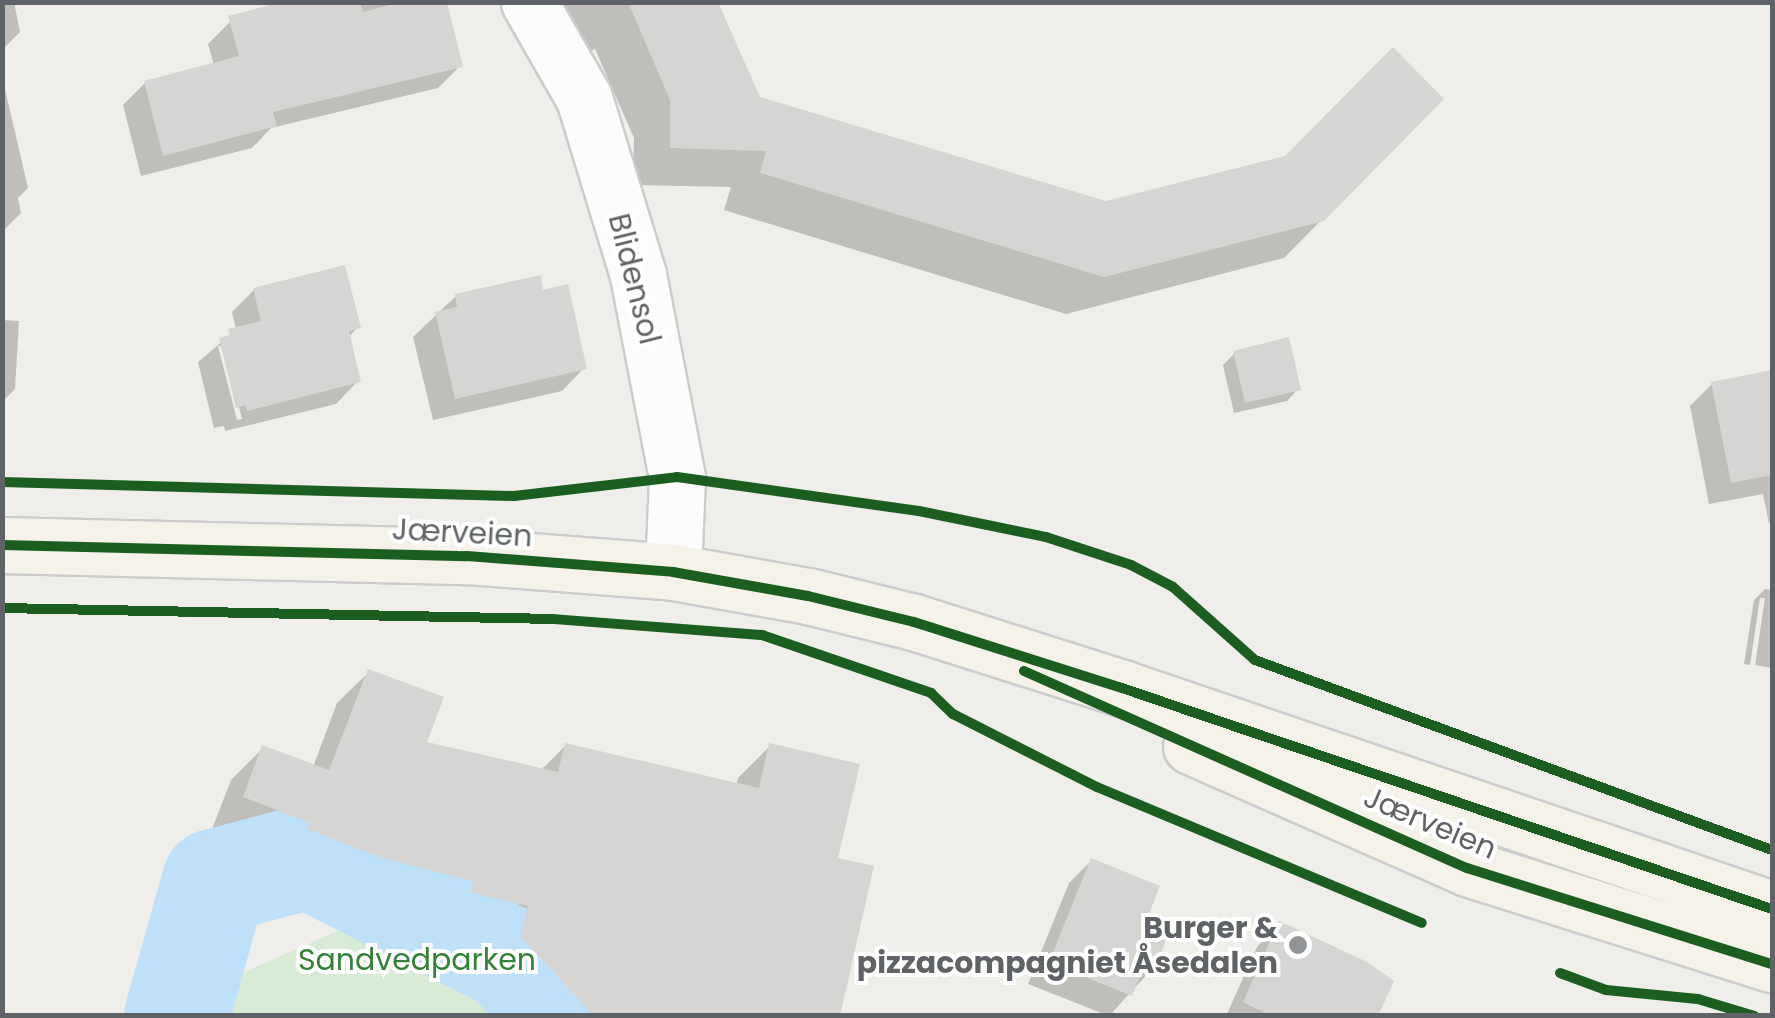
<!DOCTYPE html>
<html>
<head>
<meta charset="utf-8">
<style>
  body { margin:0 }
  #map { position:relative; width:1775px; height:1018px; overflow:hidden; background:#efeeea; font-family:Poppins,sans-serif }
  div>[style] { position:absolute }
  .green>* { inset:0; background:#d8ebd6 }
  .shadow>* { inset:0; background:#0003 }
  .river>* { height:105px; margin:-52.5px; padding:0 52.5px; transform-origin:52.5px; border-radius:52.5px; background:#bfe0f9 }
  .building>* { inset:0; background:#d6d5d3 }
  .roads { filter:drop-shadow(2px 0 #cbcccc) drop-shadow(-2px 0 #cbcccc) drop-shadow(0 2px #cbcccc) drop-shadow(0 -2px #cbcccc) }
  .street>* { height:55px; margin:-27.5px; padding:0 27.5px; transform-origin:27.5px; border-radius:27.5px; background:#fdfcfc }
  .primary>* { height:55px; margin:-27.5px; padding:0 27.5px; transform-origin:27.5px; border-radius:27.5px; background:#f4f2e9 }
  .cycleway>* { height:10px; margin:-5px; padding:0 5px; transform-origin:5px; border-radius:5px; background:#1b5e20 }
  .dots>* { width:28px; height:28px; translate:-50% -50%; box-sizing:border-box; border:5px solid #fff; border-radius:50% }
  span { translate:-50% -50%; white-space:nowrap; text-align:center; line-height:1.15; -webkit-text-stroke:8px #fff; paint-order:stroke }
  .street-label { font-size:30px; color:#5f6368 }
  .poi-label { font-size:30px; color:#5f6368; font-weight:700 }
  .right { translate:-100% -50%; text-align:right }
  .park-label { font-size:30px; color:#348238 }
  .frame { position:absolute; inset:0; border:5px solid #5f6368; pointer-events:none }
</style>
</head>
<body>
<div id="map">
  <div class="green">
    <div style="clip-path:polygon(418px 896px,637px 1015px,144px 1016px)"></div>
  </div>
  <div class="shadow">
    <div style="clip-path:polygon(2px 2px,14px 2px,20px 32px,2px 50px)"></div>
    <div style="clip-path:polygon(309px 2px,444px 2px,460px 66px,438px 88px,271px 128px,252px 148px,141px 176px,123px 105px,145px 83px,214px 65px,208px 44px,230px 22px)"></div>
    <div style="clip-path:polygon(566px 2px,715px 2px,758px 100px,1106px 204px,1286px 159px,1441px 99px,1284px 258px,1066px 314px,724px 210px,731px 187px,633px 185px,634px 138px,595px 49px,568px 61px,549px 19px)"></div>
    <div style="clip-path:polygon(2px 76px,28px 188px,18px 198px,21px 213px,2px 232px)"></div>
    <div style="clip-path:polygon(evenodd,254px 290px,358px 327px,348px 338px,358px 381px,336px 404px,225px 431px,224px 426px,214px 428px,198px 362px,236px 330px,232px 312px,254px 290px,218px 346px,223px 346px,242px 419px,237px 420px,218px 346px)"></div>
    <div style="clip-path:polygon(541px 293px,584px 368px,562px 391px,433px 420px,413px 337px,456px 296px)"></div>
    <div style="clip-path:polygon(2px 320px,19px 321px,15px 389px,2px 402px)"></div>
    <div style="clip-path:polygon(1235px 353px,1298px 389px,1287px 401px,1234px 413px,1223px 365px)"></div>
    <div style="clip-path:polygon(1772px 372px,1772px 523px,1769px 523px,1763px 494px,1709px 504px,1690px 406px,1712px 384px)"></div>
    <div style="clip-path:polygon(1765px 589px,1772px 590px,1772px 668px,1755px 665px,1765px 598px,1760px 598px,1750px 665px,1744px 664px,1754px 600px)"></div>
    <div style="clip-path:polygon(369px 672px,424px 744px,540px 771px,566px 745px,736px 786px,738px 778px,770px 746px,835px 860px,837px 1016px,533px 1016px,490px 969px,497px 937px,439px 924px,443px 913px,351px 888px,277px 861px,280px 854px,212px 829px,231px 780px,263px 748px,313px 767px,337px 703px)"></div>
    <div style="clip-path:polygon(1091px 861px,1144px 921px,1152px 969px,1109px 1016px,1028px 984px,1069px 883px)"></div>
    <div style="clip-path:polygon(1279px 924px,1376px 1016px,1226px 1016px,1257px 947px)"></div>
  </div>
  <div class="river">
    <div style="left:176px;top:1016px;width:140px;rotate:-74.3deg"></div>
    <div style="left:214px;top:881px;width:97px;rotate:-14.9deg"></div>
    <div style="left:308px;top:856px;width:225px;rotate:27deg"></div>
    <div style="left:508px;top:958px;width:79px;rotate:47deg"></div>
  </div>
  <div class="building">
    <div style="clip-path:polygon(282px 2px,360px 2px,363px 12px,402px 2px,447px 2px,463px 67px,273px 112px,277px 126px,163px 156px,144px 81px,239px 56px,228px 16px)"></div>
    <div style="clip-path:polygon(628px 2px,718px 2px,760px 97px,1106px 201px,1285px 156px,1393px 47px,1444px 99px,1324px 221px,1104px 277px,760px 173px,766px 151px,670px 148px,670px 100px)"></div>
    <div style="clip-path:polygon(345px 265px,361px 328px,349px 331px,361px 382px,247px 411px,246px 405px,236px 408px,219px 338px,230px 335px,228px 329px,261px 321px,253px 288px)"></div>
    <div style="clip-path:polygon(541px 275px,543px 290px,568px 284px,587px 369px,455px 399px,435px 312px,457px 307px,455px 294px)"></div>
    <div style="clip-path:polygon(1289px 337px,1301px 390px,1245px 403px,1233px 351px)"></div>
    <div style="clip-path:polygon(1772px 370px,1772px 475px,1731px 483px,1711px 382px)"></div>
    <div style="clip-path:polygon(368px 669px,444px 697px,427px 742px,558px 772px,565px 743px,759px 788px,769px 743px,860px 764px,838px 858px,874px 866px,840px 1016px,594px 1016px,520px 936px,528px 906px,470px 892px,473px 881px,383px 858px,307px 829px,310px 823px,243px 797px,262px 745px,329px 770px)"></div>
    <div style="clip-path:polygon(1091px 858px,1160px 886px,1147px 919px,1171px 929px,1154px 970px,1144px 966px,1132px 996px,1049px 962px)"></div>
    <div style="clip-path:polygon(1279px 921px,1367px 962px,1394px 981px,1378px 1016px,1271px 1016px,1243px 1002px)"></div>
  </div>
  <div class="roads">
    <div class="street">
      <div style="left:529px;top:2px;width:111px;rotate:60.2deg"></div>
      <div style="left:584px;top:98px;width:185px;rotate:73deg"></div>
      <div style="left:638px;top:275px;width:206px;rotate:79.1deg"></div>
      <div style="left:677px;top:477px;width:95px;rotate:92.4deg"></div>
    </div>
    <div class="primary">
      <div style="left:2px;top:545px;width:465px;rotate:1.4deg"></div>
      <div style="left:467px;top:556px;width:207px;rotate:4.4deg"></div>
      <div style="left:673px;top:572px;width:137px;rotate:10.1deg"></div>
      <div style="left:808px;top:596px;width:109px;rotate:13.8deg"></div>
      <div style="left:914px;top:622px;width:218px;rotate:17.6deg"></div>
      <div style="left:1122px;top:688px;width:687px;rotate:18.78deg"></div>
      <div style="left:1191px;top:746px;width:302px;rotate:23.8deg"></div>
      <div style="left:1467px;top:868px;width:320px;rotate:17.5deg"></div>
    </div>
  </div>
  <div class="cycleway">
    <div style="left:2px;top:482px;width:512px;rotate:1.57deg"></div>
    <div style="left:514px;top:496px;width:164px;rotate:-6.6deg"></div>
    <div style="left:677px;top:477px;width:244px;rotate:8deg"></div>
    <div style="left:919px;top:511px;width:130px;rotate:11.6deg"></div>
    <div style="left:1046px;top:537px;width:89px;rotate:18.2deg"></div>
    <div style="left:1131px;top:565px;width:47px;rotate:27.6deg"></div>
    <div style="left:1173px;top:587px;width:110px;rotate:41.7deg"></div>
    <div style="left:1255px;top:660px;width:551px;rotate:20.18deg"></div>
    <div style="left:2px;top:545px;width:465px;rotate:1.4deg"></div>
    <div style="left:467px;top:556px;width:207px;rotate:4.4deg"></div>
    <div style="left:673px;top:572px;width:137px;rotate:10.1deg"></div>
    <div style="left:808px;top:596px;width:109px;rotate:13.8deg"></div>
    <div style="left:914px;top:622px;width:218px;rotate:17.6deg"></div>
    <div style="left:1122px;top:688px;width:687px;rotate:18.78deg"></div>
    <div style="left:2px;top:608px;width:551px;rotate:1.14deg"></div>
    <div style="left:553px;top:619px;width:210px;rotate:4.4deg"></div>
    <div style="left:762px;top:635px;width:179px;rotate:18.9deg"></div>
    <div style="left:931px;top:693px;width:30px;rotate:44deg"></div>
    <div style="left:953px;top:714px;width:161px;rotate:26.9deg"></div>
    <div style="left:1097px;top:787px;width:352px;rotate:22.7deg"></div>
    <div style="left:1024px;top:671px;width:485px;rotate:24deg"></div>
    <div style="left:1467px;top:868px;width:320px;rotate:17.5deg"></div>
    <div style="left:1560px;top:973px;width:49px;rotate:20.3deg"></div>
    <div style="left:1606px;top:990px;width:92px;rotate:5.6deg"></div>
    <div style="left:1698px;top:999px;width:59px;rotate:16.9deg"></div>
  </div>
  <div class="dots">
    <div style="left:1298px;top:945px;background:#919496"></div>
  </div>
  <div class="street-label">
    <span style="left:634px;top:279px;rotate:76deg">Blidensol</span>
    <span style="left:462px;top:533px;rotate:3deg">Jærveien</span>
    <span style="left:1430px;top:823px;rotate:23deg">Jærveien</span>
  </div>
  <div class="poi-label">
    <span class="right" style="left:1278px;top:945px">Burger &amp;<br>pizzacompagniet Åsedalen</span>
  </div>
  <div class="park-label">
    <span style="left:417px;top:960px">Sandvedparken</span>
  </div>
  <div class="frame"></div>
</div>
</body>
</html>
